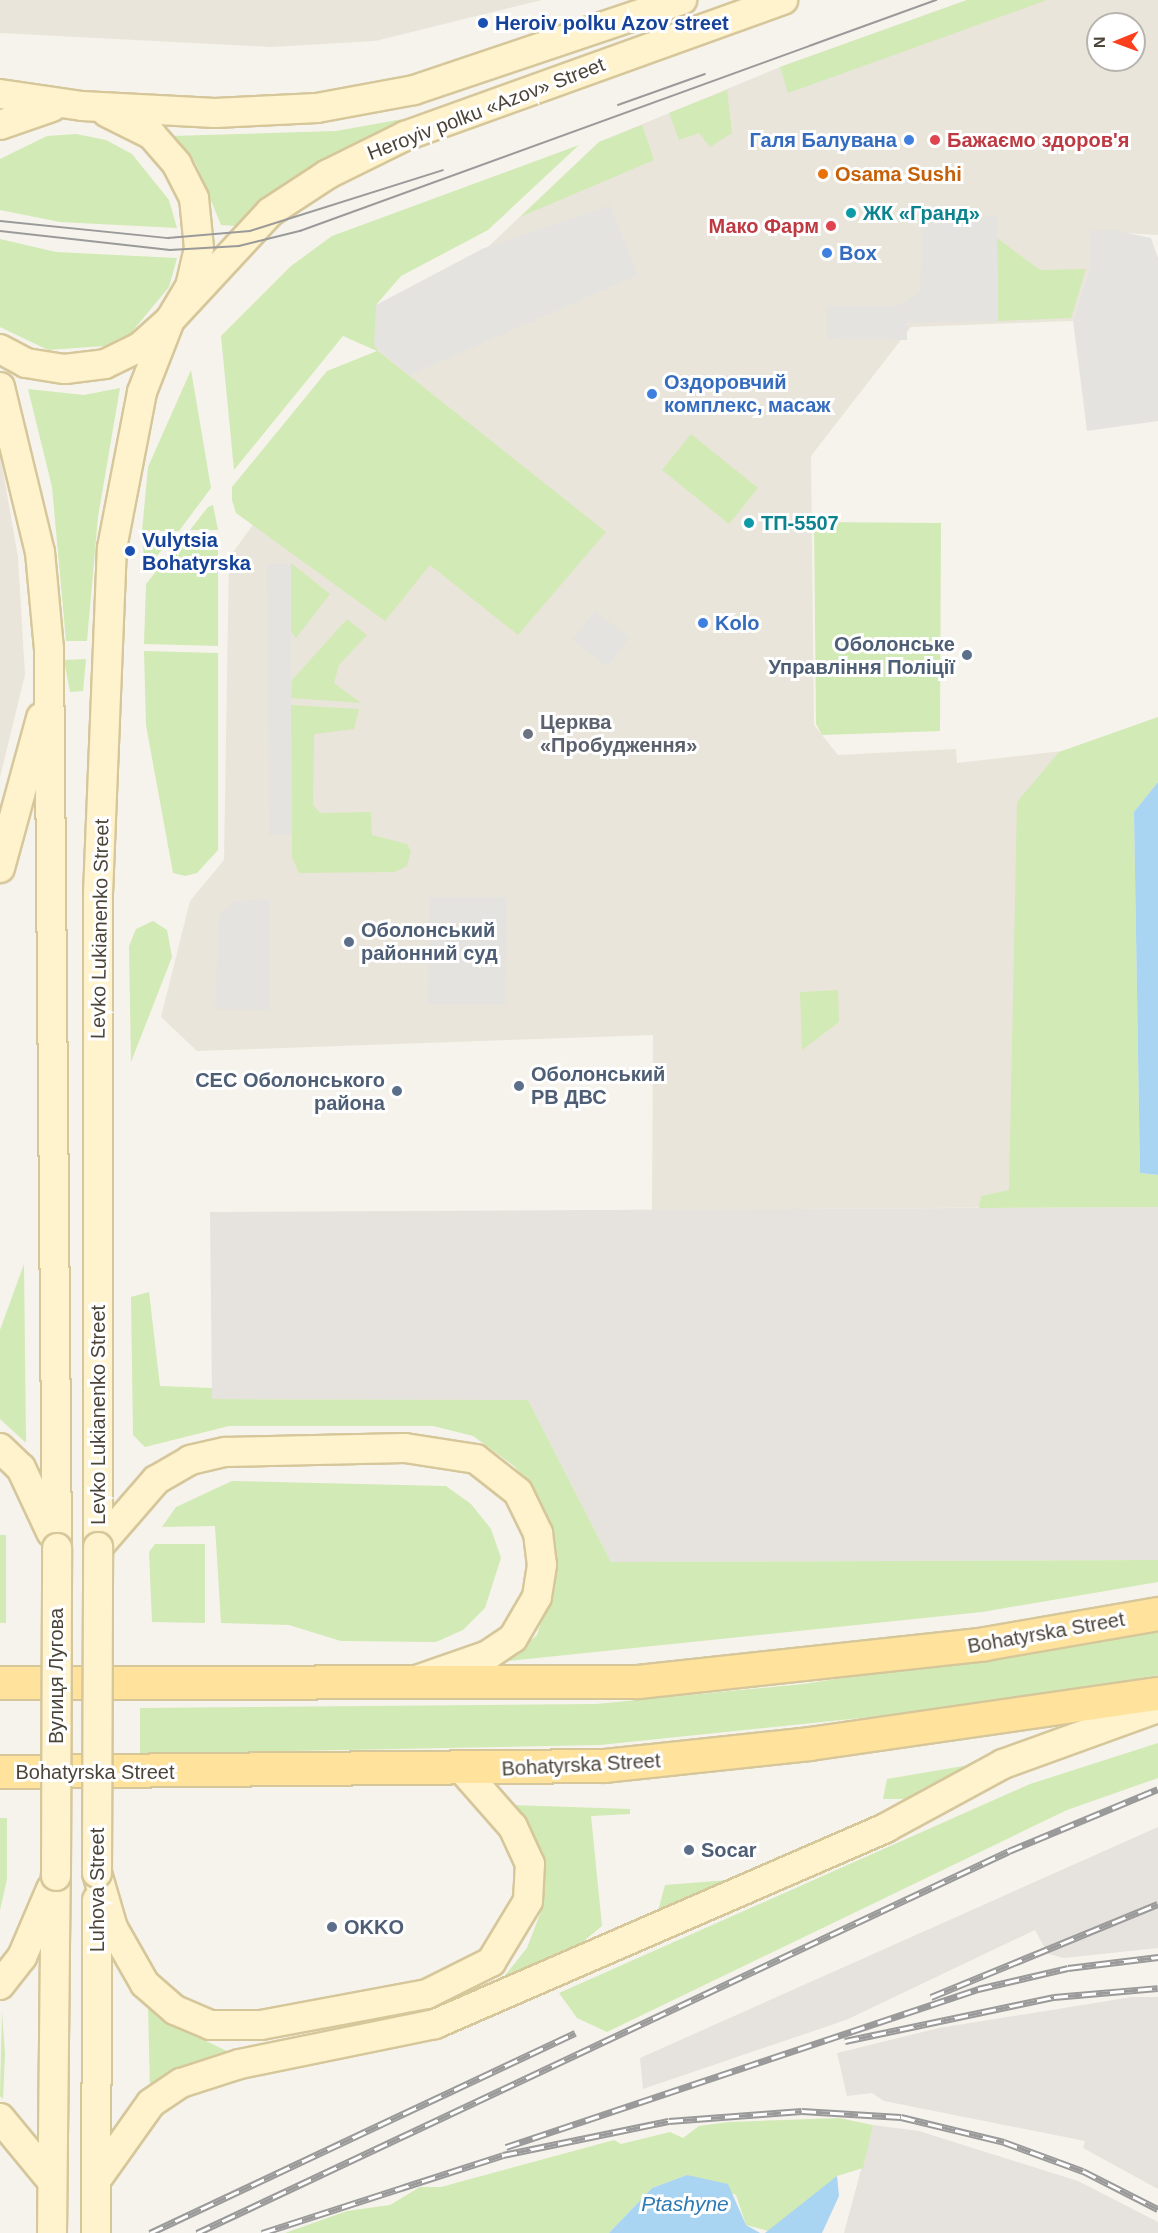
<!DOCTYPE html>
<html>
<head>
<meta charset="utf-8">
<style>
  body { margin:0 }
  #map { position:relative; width:1158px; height:2233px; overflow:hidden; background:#f6f3ec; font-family:Arial,sans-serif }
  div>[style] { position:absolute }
  .residential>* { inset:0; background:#eae5da }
  .industrial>* { inset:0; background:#e6e2dd }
  .green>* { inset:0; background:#d2eab5 }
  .parking>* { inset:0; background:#e5e3e0 }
  .water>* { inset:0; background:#a9d4f2 }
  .roads { filter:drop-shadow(2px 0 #d6c79b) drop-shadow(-2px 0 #d6c79b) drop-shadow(0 2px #d6c79b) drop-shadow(0 -2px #d6c79b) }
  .secondary>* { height:28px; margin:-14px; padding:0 14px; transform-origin:14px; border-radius:14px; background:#fff3cd }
  .primary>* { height:32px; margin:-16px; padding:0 16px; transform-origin:16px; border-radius:16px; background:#ffe39c }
  .tram>* { height:1.5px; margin:-0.75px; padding:0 0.75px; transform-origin:0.75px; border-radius:0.75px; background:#9a9a9a }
  .rail>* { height:7px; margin-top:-3.5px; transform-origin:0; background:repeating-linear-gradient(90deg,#fff 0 14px,#9a9a9a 0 28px); box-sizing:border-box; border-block:2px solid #9a9a9a }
  .bridges { filter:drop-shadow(2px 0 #d6c79b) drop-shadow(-2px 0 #d6c79b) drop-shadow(0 2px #d6c79b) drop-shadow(0 -2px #d6c79b) }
  .secondary-bridge>* { height:28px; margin:-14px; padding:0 14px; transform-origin:14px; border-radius:14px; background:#fff3cd }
  .dots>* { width:16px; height:16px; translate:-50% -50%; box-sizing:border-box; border:3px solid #fff; border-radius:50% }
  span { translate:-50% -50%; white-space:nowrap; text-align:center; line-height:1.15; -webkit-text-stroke:6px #fff; paint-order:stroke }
  .transit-label { font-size:20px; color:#164399; font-weight:700 }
  .left { translate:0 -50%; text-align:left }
  .street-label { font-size:20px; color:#4b4439 }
  .shop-label { font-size:20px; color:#366cbe; font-weight:700 }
  .right { translate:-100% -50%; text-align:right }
  .health-label { font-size:20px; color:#be3a42; font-weight:700 }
  .food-label { font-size:20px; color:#c56008; font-weight:700 }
  .culture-label { font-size:20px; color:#0d838f; font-weight:700 }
  .service-label { font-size:20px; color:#4e5e75; font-weight:700 }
  .worship-label { font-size:20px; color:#5b616d; font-weight:700 }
  .water-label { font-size:21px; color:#2e7ab2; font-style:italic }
  .north { position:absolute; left:1086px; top:12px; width:60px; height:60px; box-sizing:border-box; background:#fff; border:2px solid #b7b4b0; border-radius:50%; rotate:269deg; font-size:16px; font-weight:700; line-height:24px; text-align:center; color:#4b4439 }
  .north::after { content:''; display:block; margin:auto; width:21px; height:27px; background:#fc3f1d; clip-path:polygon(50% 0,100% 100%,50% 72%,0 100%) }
</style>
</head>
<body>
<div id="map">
  <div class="residential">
    <div style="clip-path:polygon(0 0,542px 0,375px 41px,271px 47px,0 33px)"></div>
    <div style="clip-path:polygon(evenodd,967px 0,1158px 0,1158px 235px,1089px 231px,1090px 266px,1073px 321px,911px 327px,811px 456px,814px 725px,838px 755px,956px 749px,957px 763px,1072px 750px,1066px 1207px,652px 1210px,653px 1035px,197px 1051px,161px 1017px,190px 901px,224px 860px,229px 558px,378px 351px,599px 142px,780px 67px,967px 0,1098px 24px,1134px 24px,1134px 60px,1098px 60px,1098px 24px)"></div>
    <div style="clip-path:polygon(0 454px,18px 557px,25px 675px,0 777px)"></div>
  </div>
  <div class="industrial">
    <div style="clip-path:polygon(1158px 1207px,1158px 1560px,611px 1562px,528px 1400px,212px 1399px,210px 1212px)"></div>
    <div style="clip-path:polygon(1158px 1827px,1158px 1948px,1064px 1958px,1048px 1954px,1035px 1930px,846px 2020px,643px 2089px,640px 2058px)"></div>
    <div style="clip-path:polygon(1132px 1997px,1158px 1997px,1158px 2189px,1083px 2148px,1085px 2141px,884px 2101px,872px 2093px,847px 2096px,837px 2053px,939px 2028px)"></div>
    <div style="clip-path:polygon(873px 2125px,919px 2131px,1078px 2181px,1158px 2222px,1158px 2233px,844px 2233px)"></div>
  </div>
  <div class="green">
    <div style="clip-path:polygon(967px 0,1047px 0,788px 93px,780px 67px)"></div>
    <div style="clip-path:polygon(727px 90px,732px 133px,710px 147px,699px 133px,679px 140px,669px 113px)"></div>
    <div style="clip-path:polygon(442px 112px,336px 154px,237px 226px,221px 225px,196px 164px,171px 136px,336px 131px)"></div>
    <div style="clip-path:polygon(642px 125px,654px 160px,520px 217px,599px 142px)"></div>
    <div style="clip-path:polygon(76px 134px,106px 140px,132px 154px,169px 200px,177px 228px,60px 222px,0 210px,0 159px,47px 136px)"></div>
    <div style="clip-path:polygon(579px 145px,488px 230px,401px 276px,376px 305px,378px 351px,606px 532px,518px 635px,430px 565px,385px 621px,236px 513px,232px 500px,232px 487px,327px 371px,377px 351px,343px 336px,234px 470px,221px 336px,291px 266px,332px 236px)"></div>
    <div style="clip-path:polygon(997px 238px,1040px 270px,1086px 269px,1071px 318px,998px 321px)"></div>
    <div style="clip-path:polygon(0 239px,56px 252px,177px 258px,169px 287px,131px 333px,104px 346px,48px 350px,0 327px)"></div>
    <div style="clip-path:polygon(191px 370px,211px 488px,179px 531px,142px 531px,148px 467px)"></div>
    <div style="clip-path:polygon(120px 388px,98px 517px,87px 641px,66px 641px,52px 487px,28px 389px,84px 395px)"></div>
    <div style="clip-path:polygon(691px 434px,758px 488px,729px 524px,662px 470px)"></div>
    <div style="clip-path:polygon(213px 505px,218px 530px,190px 530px,208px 507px)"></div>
    <div style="clip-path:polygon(814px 522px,941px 523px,940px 731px,822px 735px,816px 724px)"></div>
    <div style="clip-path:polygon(143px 538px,172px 538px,144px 571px)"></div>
    <div style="clip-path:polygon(183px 538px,218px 539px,218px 646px,144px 644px,146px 584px)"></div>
    <div style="clip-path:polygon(291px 563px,330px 594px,296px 638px,290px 630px)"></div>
    <div style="clip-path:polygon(347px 619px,367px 635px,339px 665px,334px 683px,361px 703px,291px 698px,292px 680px)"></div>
    <div style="clip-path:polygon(144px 651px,218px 653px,218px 850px,197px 873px,185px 876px,173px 873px,146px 725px)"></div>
    <div style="clip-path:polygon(86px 659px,83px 691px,70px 692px,64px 660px)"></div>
    <div style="clip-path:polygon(291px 705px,359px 709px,354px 729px,314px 734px,313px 805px,320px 813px,371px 812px,372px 835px,407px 844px,411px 851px,407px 866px,395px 872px,299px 873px,292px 857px)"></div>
    <div style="clip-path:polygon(1158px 717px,1158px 782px,1134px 812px,1140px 1173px,1158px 1175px,1158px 1207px,979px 1208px,981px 1196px,1009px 1190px,1017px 802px,1059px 752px)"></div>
    <div style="clip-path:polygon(153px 921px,167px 930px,172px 957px,131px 1062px,129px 946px,136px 929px)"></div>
    <div style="clip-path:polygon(838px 990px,839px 1022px,802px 1050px,800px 992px)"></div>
    <div style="clip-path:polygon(24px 1264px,26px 1443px,0 1419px,0 1330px)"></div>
    <div style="clip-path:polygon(149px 1292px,160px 1386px,212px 1388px,212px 1399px,528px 1400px,611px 1562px,1158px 1560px,1158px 1582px,982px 1612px,507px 1661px,537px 1635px,550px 1595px,549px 1525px,531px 1485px,514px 1466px,473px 1436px,433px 1426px,229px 1426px,145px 1447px,133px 1435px,131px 1297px)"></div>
    <div style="clip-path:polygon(232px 1481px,446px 1486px,471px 1504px,491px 1529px,501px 1558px,485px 1608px,463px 1630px,436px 1642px,341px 1641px,289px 1625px,221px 1623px,215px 1526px,162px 1527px,176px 1507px)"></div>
    <div style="clip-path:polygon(0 1535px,6px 1535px,6px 1623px,0 1623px)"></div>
    <div style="clip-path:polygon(155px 1544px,205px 1544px,205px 1623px,152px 1622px,149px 1552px)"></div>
    <div style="clip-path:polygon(1158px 1628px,1158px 1675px,995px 1704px,600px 1745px,140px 1754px,140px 1708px,596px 1704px,804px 1684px)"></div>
    <div style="clip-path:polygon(1158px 1743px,1158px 1778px,1067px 1810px,607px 2032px,577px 2018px,559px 1993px,1030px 1784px)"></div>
    <div style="clip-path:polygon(981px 1763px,908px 1799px,883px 1799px,887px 1779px)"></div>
    <div style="clip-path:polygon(512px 1805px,630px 1809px,630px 1814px,591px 1816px,602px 1926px,569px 1953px,499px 1983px,527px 1948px,543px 1906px,538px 1845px)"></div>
    <div style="clip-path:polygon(0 1818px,7px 1818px,7px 1879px,0 1910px)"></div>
    <div style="clip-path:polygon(729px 1880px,658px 1911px,665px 1885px)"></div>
    <div style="clip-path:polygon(148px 2004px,173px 2025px,233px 2054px,150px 2092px)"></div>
    <div style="clip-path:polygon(2px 2011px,5px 2054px,3px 2099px,0 2096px)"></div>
    <div style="clip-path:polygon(839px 2118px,873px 2125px,863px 2168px,837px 2176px,772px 2232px,746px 2225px,736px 2195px,687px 2175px,652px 2188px,609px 2233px,285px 2233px,347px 2211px,390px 2205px,420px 2187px,441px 2187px,614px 2140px,621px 2144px,670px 2132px,683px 2138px,699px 2126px,729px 2122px)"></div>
  </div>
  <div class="parking">
    <div style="clip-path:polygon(610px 205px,638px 275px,410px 375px,374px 346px,376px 305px,484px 248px)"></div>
    <div style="clip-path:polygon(997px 216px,998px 321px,907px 323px,907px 340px,827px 339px,827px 306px,898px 306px,920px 292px,923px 218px)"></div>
    <div style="clip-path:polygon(1113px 230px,1151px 238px,1158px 258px,1158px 421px,1087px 431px,1073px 321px,1090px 266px,1089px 231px)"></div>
    <div style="clip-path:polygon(267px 564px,291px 564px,291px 835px,269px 835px)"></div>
    <div style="clip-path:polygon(595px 611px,630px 637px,607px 667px,572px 640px)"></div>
    <div style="clip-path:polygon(429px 897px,507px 897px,506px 1004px,428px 1004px)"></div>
    <div style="clip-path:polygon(269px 899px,269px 1010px,215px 1009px,219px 915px,233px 901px)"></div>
  </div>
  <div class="water">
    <div style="clip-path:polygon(1158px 782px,1158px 1175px,1140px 1173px,1134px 812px)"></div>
    <div style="clip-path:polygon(687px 2175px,728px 2184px,746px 2225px,760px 2233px,609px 2233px,652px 2188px)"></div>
    <div style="clip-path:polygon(837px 2176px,839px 2196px,822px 2233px,765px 2233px)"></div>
  </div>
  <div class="roads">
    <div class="secondary">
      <div style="left:0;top:94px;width:83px;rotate:8.3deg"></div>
      <div style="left:82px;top:106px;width:133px;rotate:3deg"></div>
      <div style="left:215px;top:113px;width:102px;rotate:-2.8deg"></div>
      <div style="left:317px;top:108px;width:99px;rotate:-10.5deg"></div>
      <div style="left:414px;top:90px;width:283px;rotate:-18.6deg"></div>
      <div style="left:0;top:125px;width:55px;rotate:-19.1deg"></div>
      <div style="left:0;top:349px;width:30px;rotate:28deg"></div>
      <div style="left:26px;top:363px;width:39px;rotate:9deg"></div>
      <div style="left:65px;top:369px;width:40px;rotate:-7.1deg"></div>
      <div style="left:105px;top:364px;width:39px;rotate:-26deg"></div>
      <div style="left:140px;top:347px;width:40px;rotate:-42deg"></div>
      <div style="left:170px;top:320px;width:39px;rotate:-59deg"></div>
      <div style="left:190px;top:287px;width:40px;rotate:-77deg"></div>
      <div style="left:199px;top:248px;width:50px;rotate:-95.7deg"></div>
      <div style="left:194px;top:198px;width:38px;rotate:-117deg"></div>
      <div style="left:177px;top:164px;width:38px;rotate:-131deg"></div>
      <div style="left:152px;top:135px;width:51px;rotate:-153.4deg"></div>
      <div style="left:0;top:387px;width:170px;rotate:76.4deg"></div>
      <div style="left:40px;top:552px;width:97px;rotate:84.7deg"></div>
      <div style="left:49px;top:649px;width:899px;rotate:89.49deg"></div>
      <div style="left:0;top:868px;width:156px;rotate:-74.7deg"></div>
      <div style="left:0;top:1448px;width:29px;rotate:44deg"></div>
      <div style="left:21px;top:1468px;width:71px;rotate:64.9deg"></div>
      <div style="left:98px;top:1547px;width:653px;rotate:-90deg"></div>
      <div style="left:98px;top:894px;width:346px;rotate:-87.7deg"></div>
      <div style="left:112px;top:548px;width:159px;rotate:-79.1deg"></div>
      <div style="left:142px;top:392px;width:77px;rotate:-68.7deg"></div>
      <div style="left:170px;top:320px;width:147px;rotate:-47.2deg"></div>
      <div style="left:270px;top:212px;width:69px;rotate:-33.2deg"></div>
      <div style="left:328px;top:174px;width:86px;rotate:-26.3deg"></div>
      <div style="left:405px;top:136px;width:402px;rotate:-19.8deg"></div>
      <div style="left:98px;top:1547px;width:89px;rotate:-49.1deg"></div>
      <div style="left:156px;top:1480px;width:39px;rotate:-30deg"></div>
      <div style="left:190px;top:1460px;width:37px;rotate:-13deg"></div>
      <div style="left:226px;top:1452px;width:179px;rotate:-1.3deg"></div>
      <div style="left:405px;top:1448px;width:72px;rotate:8.8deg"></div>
      <div style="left:476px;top:1459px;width:53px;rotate:38.2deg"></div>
      <div style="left:518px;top:1492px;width:46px;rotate:64deg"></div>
      <div style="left:538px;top:1533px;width:32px;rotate:83deg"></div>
      <div style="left:542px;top:1565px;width:32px;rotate:99deg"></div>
      <div style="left:537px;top:1597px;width:48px;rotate:120.3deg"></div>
      <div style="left:513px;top:1638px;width:30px;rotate:146deg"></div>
      <div style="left:488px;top:1655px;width:73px;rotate:160.8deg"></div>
      <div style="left:97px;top:1873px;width:57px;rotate:73.8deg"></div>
      <div style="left:113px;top:1928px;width:64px;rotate:60.3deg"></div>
      <div style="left:145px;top:1984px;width:40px;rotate:41deg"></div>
      <div style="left:175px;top:2010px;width:38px;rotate:23deg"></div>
      <div style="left:210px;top:2025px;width:51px"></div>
      <div style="left:261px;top:2025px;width:169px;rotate:-10.6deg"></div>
      <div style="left:427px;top:1994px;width:72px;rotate:-26.6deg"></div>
      <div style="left:491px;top:1962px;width:71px;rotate:-58.8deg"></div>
      <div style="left:528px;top:1901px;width:37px;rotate:-87deg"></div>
      <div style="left:530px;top:1864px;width:41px;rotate:-114.7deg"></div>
      <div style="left:513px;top:1827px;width:76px;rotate:-131.3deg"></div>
      <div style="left:0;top:1985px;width:36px;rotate:-52deg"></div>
      <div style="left:22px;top:1957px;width:74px;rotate:-66.9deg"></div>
      <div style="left:0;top:2118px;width:82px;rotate:50.5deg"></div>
      <div style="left:97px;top:2179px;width:93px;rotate:-54.6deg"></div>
      <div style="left:151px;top:2103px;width:36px;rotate:-34deg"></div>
      <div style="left:181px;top:2083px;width:62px;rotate:-17.9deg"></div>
      <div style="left:240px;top:2064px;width:199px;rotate:-11.6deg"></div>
      <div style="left:435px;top:2024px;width:493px;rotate:-23.5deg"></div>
      <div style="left:887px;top:1827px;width:132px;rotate:-28.5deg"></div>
      <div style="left:1003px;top:1764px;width:165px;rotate:-19.9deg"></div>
      <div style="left:52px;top:2233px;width:357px;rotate:-89.4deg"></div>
      <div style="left:96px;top:2233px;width:333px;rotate:-89.8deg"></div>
    </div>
    <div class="primary">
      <div style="left:0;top:1683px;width:638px;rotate:-0.09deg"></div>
      <div style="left:638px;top:1682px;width:349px;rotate:-6.2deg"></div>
      <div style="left:985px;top:1644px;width:176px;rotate:-9.8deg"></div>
      <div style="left:0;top:1772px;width:605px;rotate:-0.57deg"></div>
      <div style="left:605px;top:1766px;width:206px;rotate:-6.1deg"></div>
      <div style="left:810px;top:1744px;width:352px;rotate:-8.2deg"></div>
    </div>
  </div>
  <div class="tram">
    <div style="left:618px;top:105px;width:92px;rotate:-19.6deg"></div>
    <div style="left:0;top:221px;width:169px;rotate:5.8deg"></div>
    <div style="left:168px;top:238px;width:82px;rotate:-4.9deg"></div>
    <div style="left:250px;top:231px;width:202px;rotate:-17.5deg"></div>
    <div style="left:0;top:231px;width:171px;rotate:6.4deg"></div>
    <div style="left:170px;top:250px;width:69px;rotate:-3.3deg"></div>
    <div style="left:239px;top:246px;width:63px;rotate:-13.8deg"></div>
    <div style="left:300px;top:231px;width:677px;rotate:-19.96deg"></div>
  </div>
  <div class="rail">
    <div style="left:931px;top:1997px;width:245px;rotate:-22.3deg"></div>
    <div style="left:845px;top:2041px;width:214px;rotate:-11.9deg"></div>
    <div style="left:1054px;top:1997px;width:104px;rotate:-4.9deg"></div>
    <div style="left:506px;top:2147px;width:498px;rotate:-18.5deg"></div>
    <div style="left:978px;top:1989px;width:92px;rotate:-13.1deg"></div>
    <div style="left:1068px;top:1968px;width:91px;rotate:-7deg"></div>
    <div style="left:150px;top:2233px;width:470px;rotate:-25.2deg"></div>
    <div style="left:197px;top:2233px;width:897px;rotate:-25.19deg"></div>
    <div style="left:1009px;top:1851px;width:161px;rotate:-22.6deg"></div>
    <div style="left:262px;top:2233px;width:253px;rotate:-17.9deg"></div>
    <div style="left:503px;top:2155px;width:169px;rotate:-11.6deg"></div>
    <div style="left:669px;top:2121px;width:133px;rotate:-4.3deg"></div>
    <div style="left:802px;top:2111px;width:99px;rotate:3.5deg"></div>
    <div style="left:901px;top:2117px;width:106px;rotate:13.6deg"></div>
    <div style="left:1004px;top:2142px;width:84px;rotate:20.2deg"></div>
    <div style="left:1083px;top:2171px;width:84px;rotate:26.9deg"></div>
  </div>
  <div class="bridges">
    <div class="secondary-bridge">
      <div style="left:97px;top:1873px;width:326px;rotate:-89.8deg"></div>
      <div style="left:56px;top:1876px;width:328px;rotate:-89.8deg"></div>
    </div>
  </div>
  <div class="dots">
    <div style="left:483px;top:23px;background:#1a4fb4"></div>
    <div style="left:909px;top:140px;background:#3f7fe0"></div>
    <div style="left:935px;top:140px;background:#e0444e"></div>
    <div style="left:823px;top:174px;background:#e8710a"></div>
    <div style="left:851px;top:213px;background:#0f9aa8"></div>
    <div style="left:831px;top:226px;background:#e0444e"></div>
    <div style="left:827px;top:253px;background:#3f7fe0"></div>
    <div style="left:652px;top:394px;background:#3f7fe0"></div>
    <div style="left:749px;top:523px;background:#0f9aa8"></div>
    <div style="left:130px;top:551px;background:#1a4fb4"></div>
    <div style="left:703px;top:623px;background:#3f7fe0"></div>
    <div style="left:967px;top:655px;background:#5c6f8a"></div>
    <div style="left:528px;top:734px;background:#6b7280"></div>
    <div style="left:349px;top:942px;background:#5c6f8a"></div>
    <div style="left:519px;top:1086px;background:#5c6f8a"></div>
    <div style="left:397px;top:1091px;background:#5c6f8a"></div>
    <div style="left:689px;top:1850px;background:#5c6f8a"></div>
    <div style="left:332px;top:1927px;background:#5c6f8a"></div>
  </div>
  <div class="transit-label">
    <span class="left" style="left:495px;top:23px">Heroiv polku Azov street</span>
    <span class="left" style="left:142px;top:552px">Vulytsia<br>Bohatyrska</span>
  </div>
  <div class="street-label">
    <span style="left:486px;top:109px;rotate:-21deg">Heroyiv polku «Azov» Street</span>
    <span style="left:100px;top:929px;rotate:-89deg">Levko Lukianenko Street</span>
    <span style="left:98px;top:1415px;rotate:-90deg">Levko Lukianenko Street</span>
    <span style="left:1046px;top:1633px;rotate:-10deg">Bohatyrska Street</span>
    <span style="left:56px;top:1676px;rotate:-90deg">Вулиця Лугова</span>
    <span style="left:581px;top:1765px;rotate:-3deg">Bohatyrska Street</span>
    <span style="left:95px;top:1772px">Bohatyrska Street</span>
    <span style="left:97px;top:1890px;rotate:-90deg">Luhova Street</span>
  </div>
  <div class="shop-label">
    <span class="right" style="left:897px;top:140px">Галя Балувана</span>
    <span class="left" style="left:839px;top:253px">Box</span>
    <span class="left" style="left:664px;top:394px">Оздоровчий<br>комплекс, масаж</span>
    <span class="left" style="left:715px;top:623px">Kolo</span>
  </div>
  <div class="health-label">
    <span class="left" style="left:947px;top:140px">Бажаємо здоров'я</span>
    <span class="right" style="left:819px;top:226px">Мако Фарм</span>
  </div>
  <div class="food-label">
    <span class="left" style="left:835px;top:174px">Osama Sushi</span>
  </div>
  <div class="culture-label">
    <span class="left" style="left:863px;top:213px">ЖК «Гранд»</span>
    <span class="left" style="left:761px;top:523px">ТП-5507</span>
  </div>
  <div class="service-label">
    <span class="right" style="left:955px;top:656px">Оболонське<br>Управління Поліції</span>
    <span class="left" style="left:361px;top:942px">Оболонський<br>районний суд</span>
    <span class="left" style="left:531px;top:1086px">Оболонський<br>РВ ДВС</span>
    <span class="right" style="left:385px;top:1092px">СЕС Оболонського<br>района</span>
    <span class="left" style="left:701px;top:1850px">Socar</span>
    <span class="left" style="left:344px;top:1927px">OKKO</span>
  </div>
  <div class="worship-label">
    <span class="left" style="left:540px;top:734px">Церква<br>«Пробудження»</span>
  </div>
  <div class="water-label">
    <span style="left:685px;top:2204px">Ptashyne</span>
  </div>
  <div class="north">N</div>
</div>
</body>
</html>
